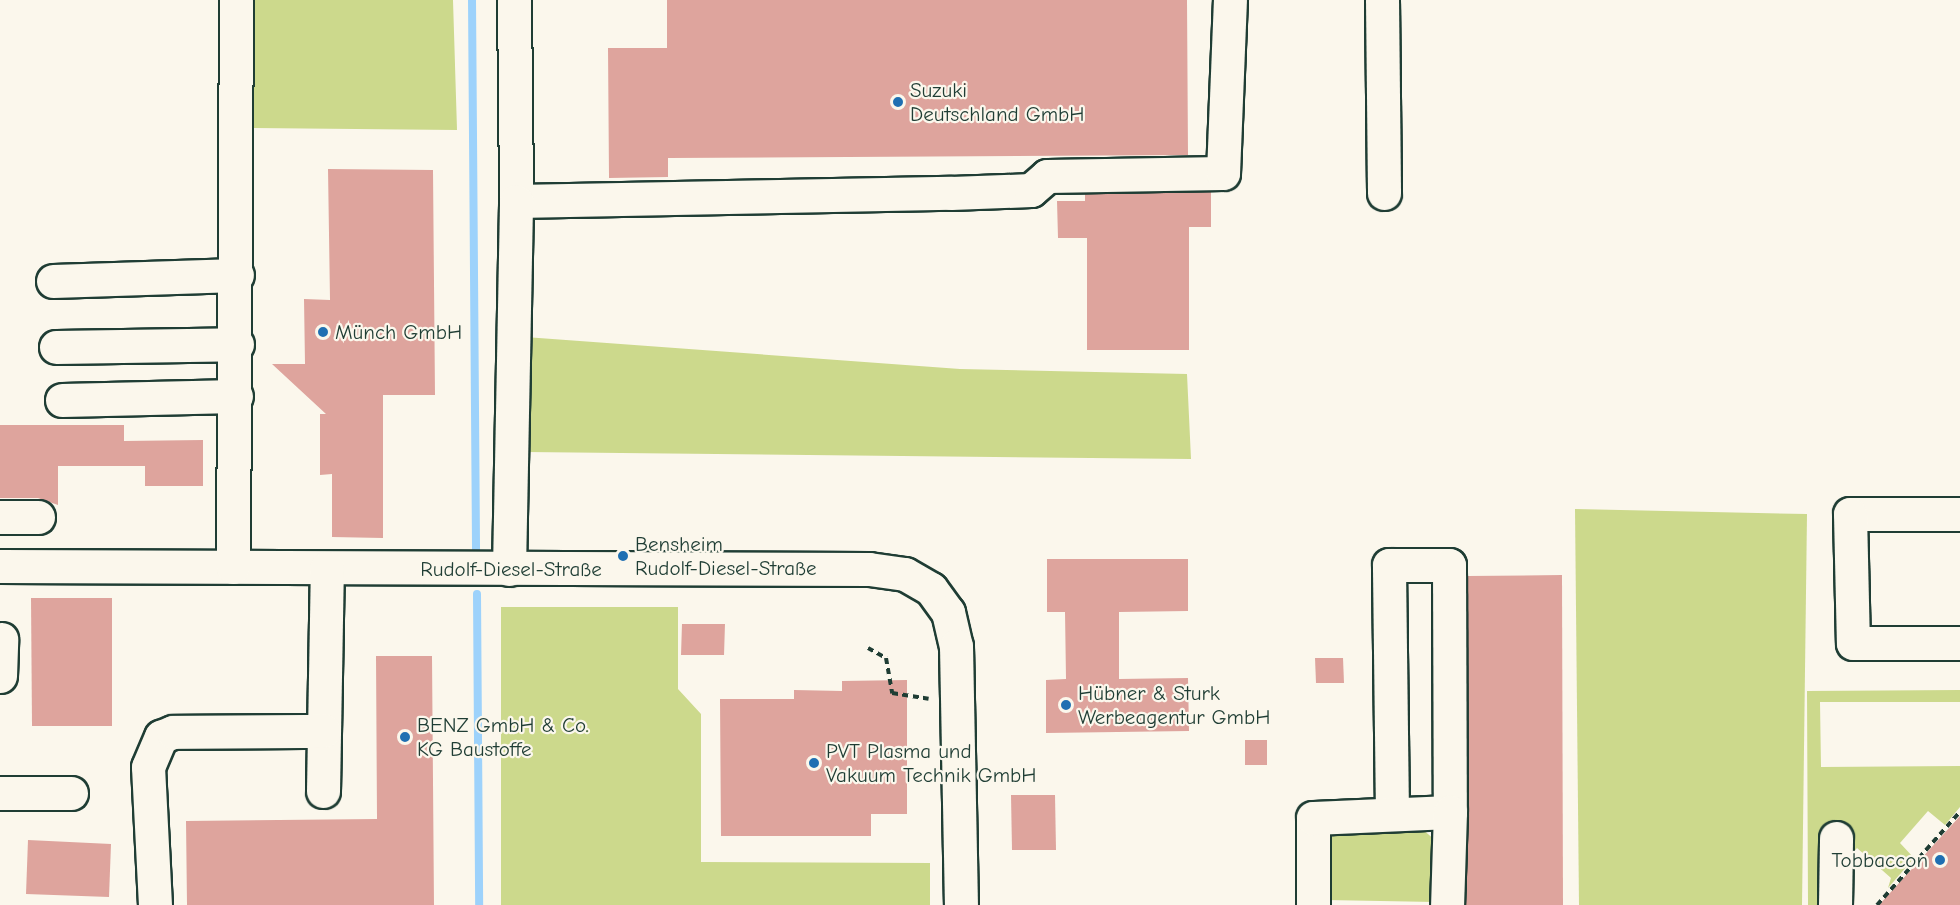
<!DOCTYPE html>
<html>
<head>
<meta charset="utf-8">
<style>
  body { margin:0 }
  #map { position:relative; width:1960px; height:905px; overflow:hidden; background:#fbf7ec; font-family:"Comic Neue",sans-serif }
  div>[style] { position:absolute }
  .green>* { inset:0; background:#ccd98c }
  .stream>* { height:8px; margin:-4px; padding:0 4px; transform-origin:4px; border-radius:4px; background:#9dd2fb }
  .building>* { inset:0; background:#dea49d }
  .path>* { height:4px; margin-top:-2px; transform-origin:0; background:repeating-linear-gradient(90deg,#1f3d34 0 6px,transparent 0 10.5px) }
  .roads { filter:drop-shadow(2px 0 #1f3d34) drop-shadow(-2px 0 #1f3d34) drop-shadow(0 2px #1f3d34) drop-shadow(0 -2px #1f3d34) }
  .minor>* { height:33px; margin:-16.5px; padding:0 16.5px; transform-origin:16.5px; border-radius:16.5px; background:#fbf7ec }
  .dots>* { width:16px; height:16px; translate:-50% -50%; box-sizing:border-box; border:3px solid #fbf7ec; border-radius:50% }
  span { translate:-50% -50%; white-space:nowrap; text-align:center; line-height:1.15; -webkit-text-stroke:4.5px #fbf7ec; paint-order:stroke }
  .poi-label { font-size:21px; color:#1f3d34 }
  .left { translate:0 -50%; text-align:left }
  .right { translate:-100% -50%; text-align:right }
  .street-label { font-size:21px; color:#1f3d34 }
</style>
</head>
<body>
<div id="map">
  <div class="green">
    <div style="clip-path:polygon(250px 0,453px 0,457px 130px,252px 128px)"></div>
    <div style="clip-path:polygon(525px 337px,960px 369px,1187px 374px,1191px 459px,526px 452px)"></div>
    <div style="clip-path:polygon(1575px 509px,1807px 514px,1802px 905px,1579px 905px)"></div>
    <div style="clip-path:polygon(501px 607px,678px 607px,678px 689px,701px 714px,701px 862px,930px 863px,930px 905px,501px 905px)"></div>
    <div style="clip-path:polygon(1960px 690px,1960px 702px,1820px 702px,1821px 767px,1960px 766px,1960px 807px,1945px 825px,1928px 811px,1900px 843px,1914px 858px,1888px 888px,1891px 878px,1857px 848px,1851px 855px,1843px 834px,1820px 834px,1821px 905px,1808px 905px,1807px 691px)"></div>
    <div style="clip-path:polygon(1422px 829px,1435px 840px,1435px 902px,1326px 900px,1327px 843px,1338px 830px)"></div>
  </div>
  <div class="stream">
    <div style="left:472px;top:0;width:549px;rotate:89.58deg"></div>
    <div style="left:477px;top:594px;width:311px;rotate:89.6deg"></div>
  </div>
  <div class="building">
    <div style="clip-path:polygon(667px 0,1187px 0,1188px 155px,668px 158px,668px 177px,609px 178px,608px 48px,667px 48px)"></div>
    <div style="clip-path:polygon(328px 169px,433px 170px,435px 395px,383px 395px,383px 538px,332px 537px,332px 474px,320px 475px,320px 414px,326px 414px,272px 364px,305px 364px,304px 299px,330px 300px)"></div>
    <div style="clip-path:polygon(1211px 192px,1211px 227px,1189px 227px,1189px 350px,1087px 350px,1087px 238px,1058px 238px,1057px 201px,1085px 201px,1085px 194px)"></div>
    <div style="clip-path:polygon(0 425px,124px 425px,124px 441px,203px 440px,203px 486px,145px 486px,145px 466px,58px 466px,58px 505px,38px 498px,0 498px)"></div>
    <div style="clip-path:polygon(1047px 559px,1188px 559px,1188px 611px,1119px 612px,1119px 679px,1188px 678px,1189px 731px,1046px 733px,1046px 680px,1066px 679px,1065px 612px,1047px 612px)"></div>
    <div style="clip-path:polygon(1562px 575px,1563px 905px,1466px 905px,1468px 576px)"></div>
    <div style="clip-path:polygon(31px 598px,112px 598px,112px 726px,32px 726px)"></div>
    <div style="clip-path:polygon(682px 624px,725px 624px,724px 655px,681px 655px)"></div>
    <div style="clip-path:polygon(376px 656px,432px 656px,434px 905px,187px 905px,186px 821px,377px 819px)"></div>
    <div style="clip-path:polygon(1315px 658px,1343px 658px,1344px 683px,1316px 683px)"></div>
    <div style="clip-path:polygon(907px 680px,907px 814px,871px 814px,871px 836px,721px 836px,720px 699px,794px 699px,794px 690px,842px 691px,842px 681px)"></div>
    <div style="clip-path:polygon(1245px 740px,1267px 740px,1267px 765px,1245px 765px)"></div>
    <div style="clip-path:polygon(1011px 795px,1055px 795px,1056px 850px,1012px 850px)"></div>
    <div style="clip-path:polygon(1960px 816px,1960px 905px,1879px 905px)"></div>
    <div style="clip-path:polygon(28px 840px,111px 844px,109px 897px,26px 894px)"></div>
  </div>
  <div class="path">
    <div style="left:868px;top:648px;width:21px;rotate:29deg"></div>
    <div style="left:886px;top:658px;width:36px;rotate:80deg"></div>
    <div style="left:892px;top:693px;width:37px;rotate:9deg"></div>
    <div style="left:1877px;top:905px;width:125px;rotate:-48.3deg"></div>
  </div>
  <div class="roads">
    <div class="minor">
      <div style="left:514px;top:0;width:201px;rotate:89.4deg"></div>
      <div style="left:516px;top:201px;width:435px;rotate:-1.1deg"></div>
      <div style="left:951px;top:193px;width:80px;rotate:-2.1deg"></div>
      <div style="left:1031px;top:190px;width:21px;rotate:-41deg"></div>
      <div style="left:1047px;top:176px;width:176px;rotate:-1deg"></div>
      <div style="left:1223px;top:173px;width:173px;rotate:-87.7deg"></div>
      <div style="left:1382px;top:0;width:193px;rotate:89.4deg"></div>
      <div style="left:53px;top:281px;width:184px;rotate:-1.9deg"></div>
      <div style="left:56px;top:347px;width:181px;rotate:-0.9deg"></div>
      <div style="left:62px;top:400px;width:174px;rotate:-1.3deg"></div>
      <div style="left:1960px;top:514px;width:110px;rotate:180deg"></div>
      <div style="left:1850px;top:514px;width:129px;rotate:88.7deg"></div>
      <div style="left:1853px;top:643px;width:107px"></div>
      <div style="left:0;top:517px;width:38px"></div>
      <div style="left:0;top:566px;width:869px;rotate:0.2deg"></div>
      <div style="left:869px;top:569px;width:36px;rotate:8deg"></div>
      <div style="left:905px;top:574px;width:30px;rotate:30deg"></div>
      <div style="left:931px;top:589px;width:29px;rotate:54deg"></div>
      <div style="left:948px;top:612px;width:35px;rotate:77deg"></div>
      <div style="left:956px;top:646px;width:259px;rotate:88.9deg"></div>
      <div style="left:233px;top:567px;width:567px;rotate:-89.7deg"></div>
      <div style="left:509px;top:569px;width:368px;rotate:-88.9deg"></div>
      <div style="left:0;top:676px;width:37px;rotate:-88deg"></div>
      <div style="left:323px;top:791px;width:223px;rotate:-89deg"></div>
      <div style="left:0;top:793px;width:71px"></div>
      <div style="left:1392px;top:814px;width:249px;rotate:-90.7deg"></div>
      <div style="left:1389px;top:565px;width:60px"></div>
      <div style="left:1449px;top:565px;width:247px;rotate:89.8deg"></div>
      <div style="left:155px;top:905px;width:138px;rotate:-92.9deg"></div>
      <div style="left:148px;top:767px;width:33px;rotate:-67deg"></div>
      <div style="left:161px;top:737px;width:13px;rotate:-23deg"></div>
      <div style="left:173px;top:732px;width:151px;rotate:-0.4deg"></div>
      <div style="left:1313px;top:905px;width:87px;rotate:-90deg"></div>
      <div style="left:1313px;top:818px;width:137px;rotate:-2.5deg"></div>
      <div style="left:1450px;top:812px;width:93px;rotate:91.8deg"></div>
      <div style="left:1835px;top:905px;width:67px;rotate:-89.1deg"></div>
    </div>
  </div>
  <div class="dots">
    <div style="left:898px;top:102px;background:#1f6fb2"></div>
    <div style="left:323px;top:332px;background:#1f6fb2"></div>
    <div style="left:623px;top:556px;background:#1f6fb2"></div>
    <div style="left:1066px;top:705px;background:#1f6fb2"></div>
    <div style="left:405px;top:737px;background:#1f6fb2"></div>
    <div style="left:814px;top:763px;background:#1f6fb2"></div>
    <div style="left:1940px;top:860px;background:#1f6fb2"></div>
  </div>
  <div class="poi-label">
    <span class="left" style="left:910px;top:102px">Suzuki<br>Deutschland GmbH</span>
    <span class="left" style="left:335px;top:332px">Münch GmbH</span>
    <span class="left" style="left:635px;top:556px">Bensheim<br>Rudolf-Diesel-Straße</span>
    <span class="left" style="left:1078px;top:705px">Hübner &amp; Sturk<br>Werbeagentur GmbH</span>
    <span class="left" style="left:417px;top:737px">BENZ GmbH &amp; Co.<br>KG Baustoffe</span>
    <span class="left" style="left:826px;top:763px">PVT Plasma und<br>Vakuum Technik GmbH</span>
    <span class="right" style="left:1928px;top:860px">Tobbaccon</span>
  </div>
  <div class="street-label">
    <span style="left:511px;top:569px">Rudolf-Diesel-Straße</span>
  </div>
</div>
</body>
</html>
